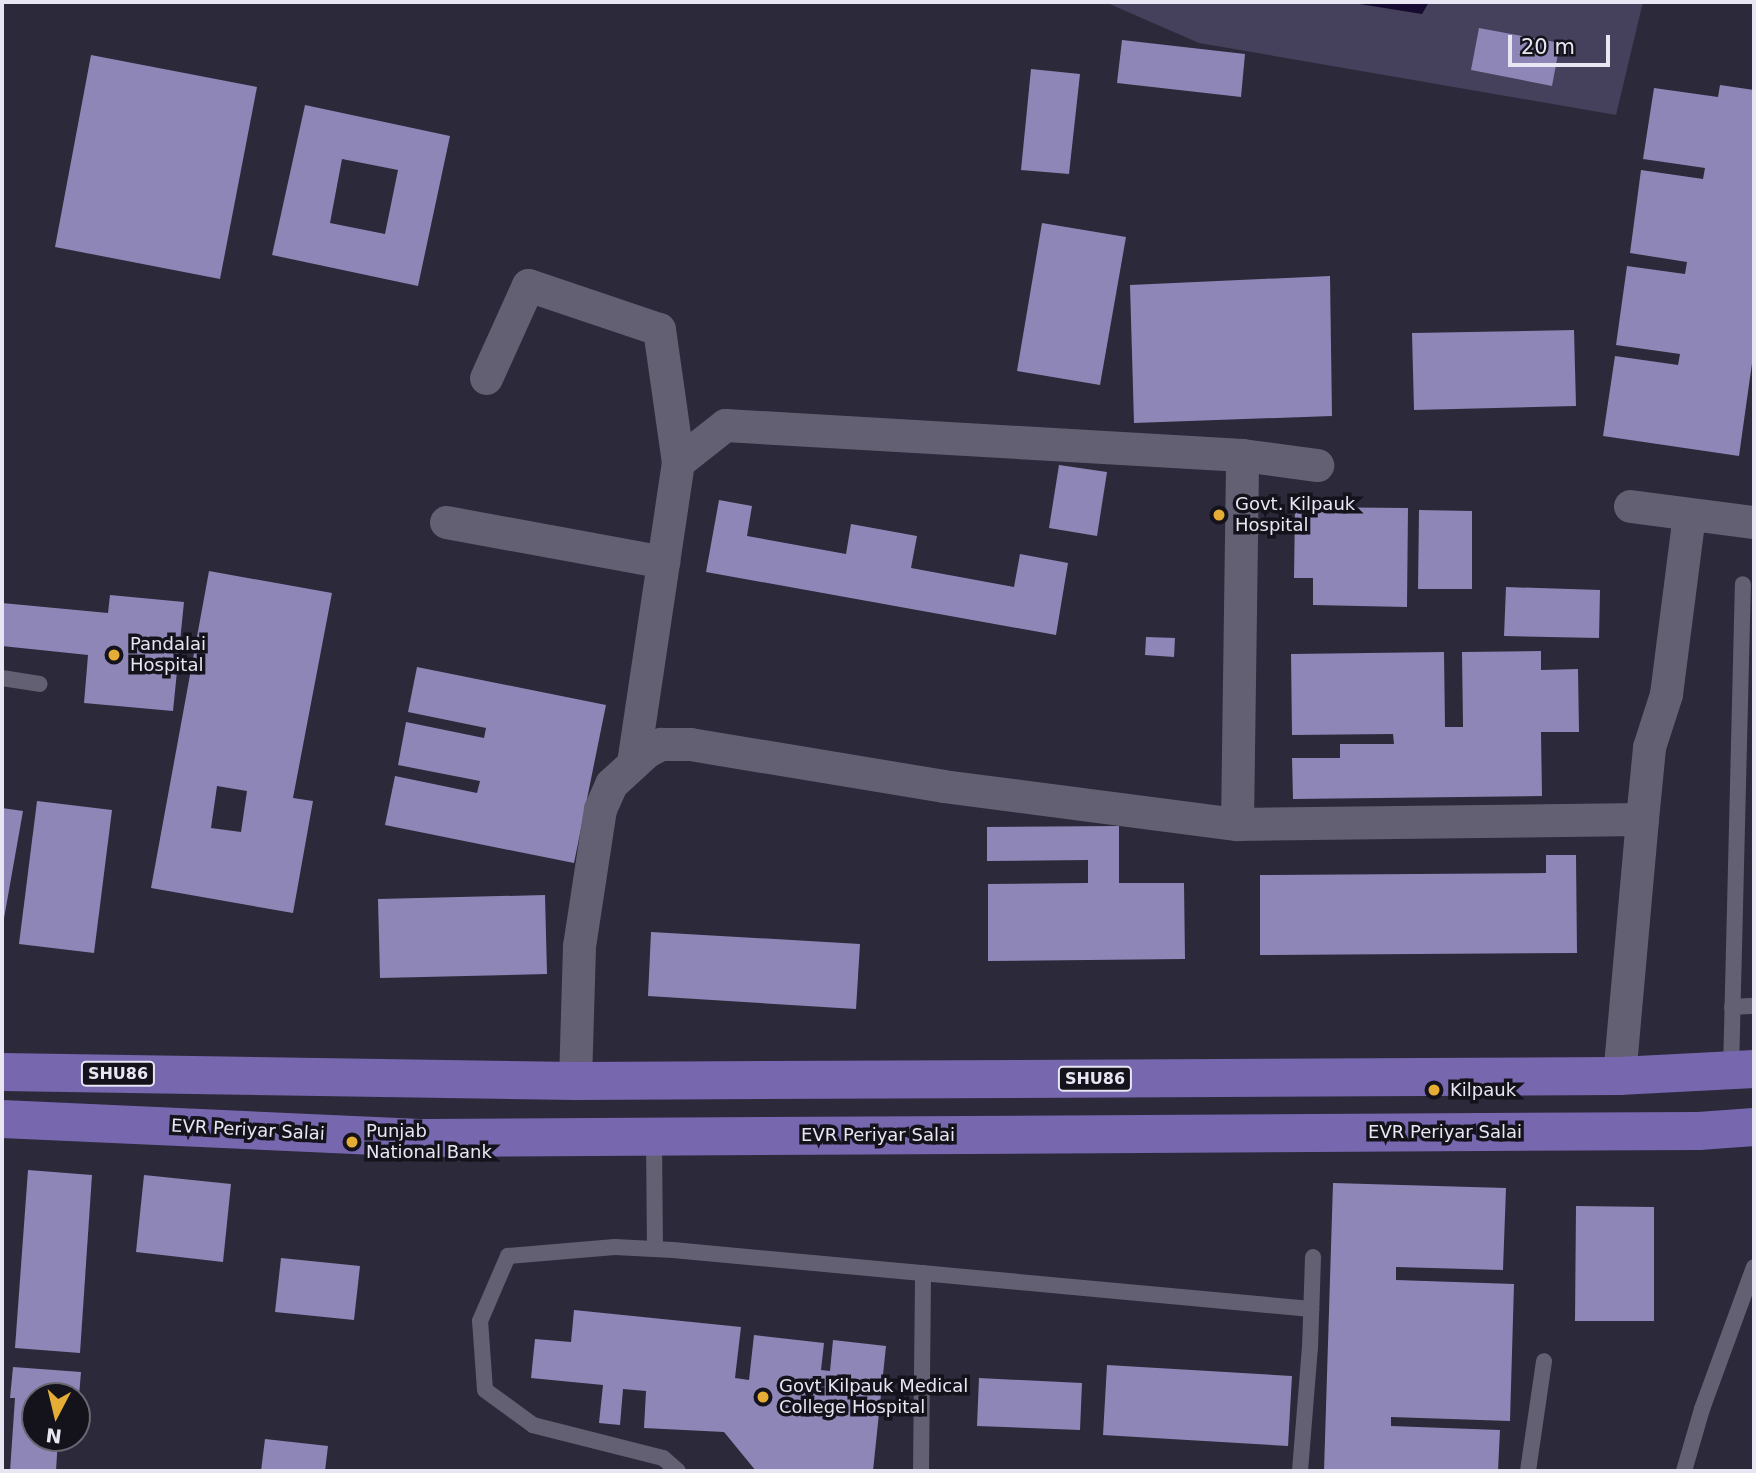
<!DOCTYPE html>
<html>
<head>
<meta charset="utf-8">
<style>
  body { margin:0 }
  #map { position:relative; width:1756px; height:1473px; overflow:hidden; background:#2c293a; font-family:"DejaVu Sans",sans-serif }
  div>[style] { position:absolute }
  .green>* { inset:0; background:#45405c }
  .water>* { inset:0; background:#170b31 }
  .building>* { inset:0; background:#8e86b6 }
  .service>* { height:16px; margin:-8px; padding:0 8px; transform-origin:8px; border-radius:8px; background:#636074 }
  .minor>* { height:33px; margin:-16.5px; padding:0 16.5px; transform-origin:16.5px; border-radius:16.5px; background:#636074 }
  .primary>* { height:38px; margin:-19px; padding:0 19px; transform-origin:19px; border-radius:19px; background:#7767ae }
  .dots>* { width:19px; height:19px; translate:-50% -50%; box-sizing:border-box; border:4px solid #14131b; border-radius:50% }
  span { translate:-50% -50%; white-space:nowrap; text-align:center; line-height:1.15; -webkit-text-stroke:7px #14131b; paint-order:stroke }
  .shield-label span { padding:2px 5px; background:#14131b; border:2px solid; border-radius:5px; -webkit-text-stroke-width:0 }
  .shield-label { font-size:16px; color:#e8e6f2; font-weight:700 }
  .poi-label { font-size:18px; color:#e8e6f2 }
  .left { translate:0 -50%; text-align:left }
  .street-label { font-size:18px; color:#e8e6f2 }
  .frame { position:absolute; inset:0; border:4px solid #e8e6f2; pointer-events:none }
  .north { position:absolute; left:21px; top:1382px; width:70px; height:70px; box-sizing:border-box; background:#14131b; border:2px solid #696771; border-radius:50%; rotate:187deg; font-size:19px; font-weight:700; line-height:28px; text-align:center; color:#e8e6f2 }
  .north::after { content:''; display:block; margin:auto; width:24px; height:32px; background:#e5ad35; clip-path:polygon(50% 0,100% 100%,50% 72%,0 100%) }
  .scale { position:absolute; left:1508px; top:35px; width:102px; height:32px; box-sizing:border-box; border:4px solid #e8e6f2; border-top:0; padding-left:9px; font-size:21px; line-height:24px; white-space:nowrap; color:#e8e6f2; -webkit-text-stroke:5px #14131b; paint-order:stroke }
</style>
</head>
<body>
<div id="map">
  <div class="green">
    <div style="clip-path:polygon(1105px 2px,1643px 2px,1616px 115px,1199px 43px)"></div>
  </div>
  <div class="water">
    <div style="clip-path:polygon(1347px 2px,1429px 2px,1422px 14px)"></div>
  </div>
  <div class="building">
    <div style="clip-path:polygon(1479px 28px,1560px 43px,1552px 86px,1471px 70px)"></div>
    <div style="clip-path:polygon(1122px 40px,1245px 54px,1241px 97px,1117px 83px)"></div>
    <div style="clip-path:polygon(91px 55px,257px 87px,220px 279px,55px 247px)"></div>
    <div style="clip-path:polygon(1031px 69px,1080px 74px,1069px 174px,1021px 170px)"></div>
    <div style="clip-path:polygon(1720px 85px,1754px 90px,1754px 349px,1739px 456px,1603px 436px,1615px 356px,1678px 365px,1680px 354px,1616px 345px,1627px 266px,1685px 274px,1687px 262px,1630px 253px,1641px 170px,1703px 179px,1705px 168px,1643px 159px,1654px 88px,1718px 97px)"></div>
    <div style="clip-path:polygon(evenodd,305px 105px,450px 136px,418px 286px,272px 255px,305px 105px,342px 159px,398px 170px,385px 234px,330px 223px,342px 159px)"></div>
    <div style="clip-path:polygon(1042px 223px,1126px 237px,1100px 385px,1017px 371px)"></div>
    <div style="clip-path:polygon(1330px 276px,1332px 416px,1134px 423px,1130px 285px)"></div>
    <div style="clip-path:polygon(1574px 330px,1576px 406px,1414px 410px,1412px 333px)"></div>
    <div style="clip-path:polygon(1059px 465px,1107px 472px,1097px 536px,1049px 528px)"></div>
    <div style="clip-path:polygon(719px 500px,752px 506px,747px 536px,846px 554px,851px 524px,917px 536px,911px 568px,1014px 587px,1020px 554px,1068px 563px,1056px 635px,706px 572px)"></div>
    <div style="clip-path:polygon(1295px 507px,1408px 508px,1407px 607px,1313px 605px,1313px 578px,1294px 578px)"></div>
    <div style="clip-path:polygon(1419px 510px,1472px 511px,1472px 589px,1418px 589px)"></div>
    <div style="clip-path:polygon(evenodd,209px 571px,332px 593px,293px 798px,313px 801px,293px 913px,151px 888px,209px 571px,217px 786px,247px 791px,241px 832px,211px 828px,217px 786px)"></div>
    <div style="clip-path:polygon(1506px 587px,1600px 590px,1599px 638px,1504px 636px)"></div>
    <div style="clip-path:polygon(110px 595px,184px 602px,173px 711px,84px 703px,88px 655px,2px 646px,2px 603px,108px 613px)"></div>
    <div style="clip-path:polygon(1146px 637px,1175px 638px,1174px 657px,1145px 655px)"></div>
    <div style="clip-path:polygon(1541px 651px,1541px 670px,1578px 669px,1579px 732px,1541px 732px,1542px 796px,1293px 799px,1292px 758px,1340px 758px,1340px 744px,1394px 744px,1393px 734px,1292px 735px,1291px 654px,1444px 652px,1445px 727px,1463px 727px,1462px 652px)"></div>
    <div style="clip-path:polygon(417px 667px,606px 705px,574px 863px,385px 825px,395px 776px,477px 793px,480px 781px,398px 765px,406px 722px,484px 738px,486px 728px,408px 712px)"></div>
    <div style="clip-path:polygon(37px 801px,112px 810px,94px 953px,19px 944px)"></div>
    <div style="clip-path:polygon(2px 808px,23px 811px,3px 924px,2px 924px)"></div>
    <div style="clip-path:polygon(1119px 826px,1119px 883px,1184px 883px,1185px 959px,988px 961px,988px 884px,1088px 883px,1088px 860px,987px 861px,987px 827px)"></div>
    <div style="clip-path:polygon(1546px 855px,1576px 855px,1577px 953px,1260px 955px,1260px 875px,1546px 873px)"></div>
    <div style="clip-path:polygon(545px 895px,547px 974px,380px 978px,378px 899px)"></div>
    <div style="clip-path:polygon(651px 932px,860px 944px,856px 1009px,648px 996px)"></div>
    <div style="clip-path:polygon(28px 1170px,92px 1175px,80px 1353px,15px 1348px)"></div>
    <div style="clip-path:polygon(144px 1175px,231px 1184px,223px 1262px,136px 1252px)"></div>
    <div style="clip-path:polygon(1333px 1183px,1506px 1188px,1503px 1270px,1396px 1267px,1396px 1280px,1514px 1284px,1510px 1421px,1391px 1417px,1391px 1426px,1500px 1430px,1498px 1471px,1324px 1471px)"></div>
    <div style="clip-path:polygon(1576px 1206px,1654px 1207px,1654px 1321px,1575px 1321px)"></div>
    <div style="clip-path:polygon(281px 1258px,360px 1266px,354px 1320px,275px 1312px)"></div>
    <div style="clip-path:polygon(574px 1310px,741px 1327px,735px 1378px,749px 1380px,754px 1335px,824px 1343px,821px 1370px,830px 1371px,833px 1340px,886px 1346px,873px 1471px,756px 1471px,724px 1432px,644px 1428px,646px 1391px,623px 1389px,620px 1425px,599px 1423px,603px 1385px,531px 1378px,535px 1339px,571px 1342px)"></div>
    <div style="clip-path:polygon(1107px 1365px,1292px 1376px,1288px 1446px,1103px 1435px)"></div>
    <div style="clip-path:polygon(13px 1367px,81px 1372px,79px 1396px,35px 1396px,35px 1438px,58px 1438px,56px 1471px,10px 1471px,15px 1398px,10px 1398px)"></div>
    <div style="clip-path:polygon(979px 1378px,1082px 1383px,1080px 1430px,977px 1426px)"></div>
    <div style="clip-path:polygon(265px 1439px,328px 1446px,325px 1471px,261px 1471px)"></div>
  </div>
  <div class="service">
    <div style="left:2px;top:678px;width:38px;rotate:9deg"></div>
    <div style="left:1732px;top:1007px;width:22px;rotate:-3deg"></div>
    <div style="left:1731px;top:1071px;width:487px;rotate:-88.6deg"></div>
    <div style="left:654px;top:1137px;width:112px;rotate:89.5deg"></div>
    <div style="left:678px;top:1471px;width:20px;rotate:-139deg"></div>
    <div style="left:663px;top:1458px;width:134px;rotate:-165.8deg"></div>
    <div style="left:533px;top:1425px;width:59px;rotate:-143.9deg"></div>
    <div style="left:485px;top:1390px;width:69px;rotate:-94.1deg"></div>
    <div style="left:480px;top:1321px;width:71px;rotate:-66.7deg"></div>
    <div style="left:508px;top:1256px;width:107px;rotate:-4.8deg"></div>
    <div style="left:615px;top:1247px;width:58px;rotate:3deg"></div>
    <div style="left:673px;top:1250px;width:641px;rotate:5.28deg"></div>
    <div style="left:921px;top:1471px;width:198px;rotate:-89.4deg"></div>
    <div style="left:1300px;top:1471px;width:123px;rotate:-85.4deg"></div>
    <div style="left:1310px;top:1348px;width:91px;rotate:-88.1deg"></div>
    <div style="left:1528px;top:1471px;width:111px;rotate:-81.7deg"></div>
    <div style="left:1684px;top:1471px;width:65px;rotate:-73.8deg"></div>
    <div style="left:1702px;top:1409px;width:151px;rotate:-69.9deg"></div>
  </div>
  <div class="minor">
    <div style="left:486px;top:378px;width:102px;rotate:-65.7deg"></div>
    <div style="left:528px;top:285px;width:138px;rotate:18.6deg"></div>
    <div style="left:659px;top:329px;width:134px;rotate:81.9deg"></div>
    <div style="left:1630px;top:506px;width:125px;rotate:7.4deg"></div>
    <div style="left:446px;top:522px;width:221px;rotate:10.4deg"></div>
    <div style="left:633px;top:763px;width:304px;rotate:-81.5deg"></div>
    <div style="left:678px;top:462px;width:60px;rotate:-38.2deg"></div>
    <div style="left:725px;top:425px;width:518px;rotate:3.32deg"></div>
    <div style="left:1642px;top:819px;width:72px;rotate:-84.4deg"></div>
    <div style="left:1649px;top:747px;width:56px;rotate:-72.2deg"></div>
    <div style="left:1666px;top:694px;width:181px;rotate:-82.7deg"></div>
    <div style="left:1237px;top:824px;width:369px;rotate:-89.2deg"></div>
    <div style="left:1242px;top:455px;width:76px;rotate:7.6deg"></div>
    <div style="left:575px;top:1081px;width:135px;rotate:-88.3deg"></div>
    <div style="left:579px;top:946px;width:139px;rotate:-81.3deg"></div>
    <div style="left:600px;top:809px;width:27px;rotate:-66deg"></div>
    <div style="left:611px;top:784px;width:49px;rotate:-42.5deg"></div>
    <div style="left:647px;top:751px;width:16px;rotate:-27deg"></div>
    <div style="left:661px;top:744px;width:29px"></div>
    <div style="left:690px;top:744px;width:256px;rotate:9.4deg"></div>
    <div style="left:943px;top:786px;width:296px;rotate:7.4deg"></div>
    <div style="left:1237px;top:824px;width:405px;rotate:-0.7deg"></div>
    <div style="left:1642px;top:819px;width:258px;rotate:95.1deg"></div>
  </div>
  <div class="primary">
    <div style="left:2px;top:1072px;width:573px;rotate:0.9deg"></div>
    <div style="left:575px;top:1081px;width:1044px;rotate:-0.27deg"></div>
    <div style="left:1619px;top:1076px;width:135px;rotate:-3deg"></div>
    <div style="left:2px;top:1119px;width:424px;rotate:2.6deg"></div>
    <div style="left:426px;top:1138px;width:1273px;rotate:-0.32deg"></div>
    <div style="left:1699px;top:1131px;width:55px;rotate:-4.2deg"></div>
  </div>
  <div class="dots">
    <div style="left:1219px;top:515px;background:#e5ad35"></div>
    <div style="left:114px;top:655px;background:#e5ad35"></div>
    <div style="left:1434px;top:1090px;background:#e5ad35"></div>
    <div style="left:352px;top:1142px;background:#e5ad35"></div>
    <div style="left:763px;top:1397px;background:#e5ad35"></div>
  </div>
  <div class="shield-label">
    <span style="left:118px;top:1074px">SHU86</span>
    <span style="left:1095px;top:1079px">SHU86</span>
  </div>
  <div class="poi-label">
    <span class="left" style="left:1235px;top:515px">Govt. Kilpauk<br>Hospital</span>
    <span class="left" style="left:130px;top:655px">Pandalai<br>Hospital</span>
    <span class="left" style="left:1450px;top:1090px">Kilpauk</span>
    <span class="left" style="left:366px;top:1142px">Punjab<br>National Bank</span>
    <span class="left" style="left:779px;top:1397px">Govt Kilpauk Medical<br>College Hospital</span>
  </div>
  <div class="street-label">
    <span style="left:248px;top:1130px;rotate:3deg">EVR Periyar Salai</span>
    <span style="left:1445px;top:1132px">EVR Periyar Salai</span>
    <span style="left:878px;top:1135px">EVR Periyar Salai</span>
  </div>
  <div class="frame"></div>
  <div class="north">N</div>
  <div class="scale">20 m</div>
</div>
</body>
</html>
